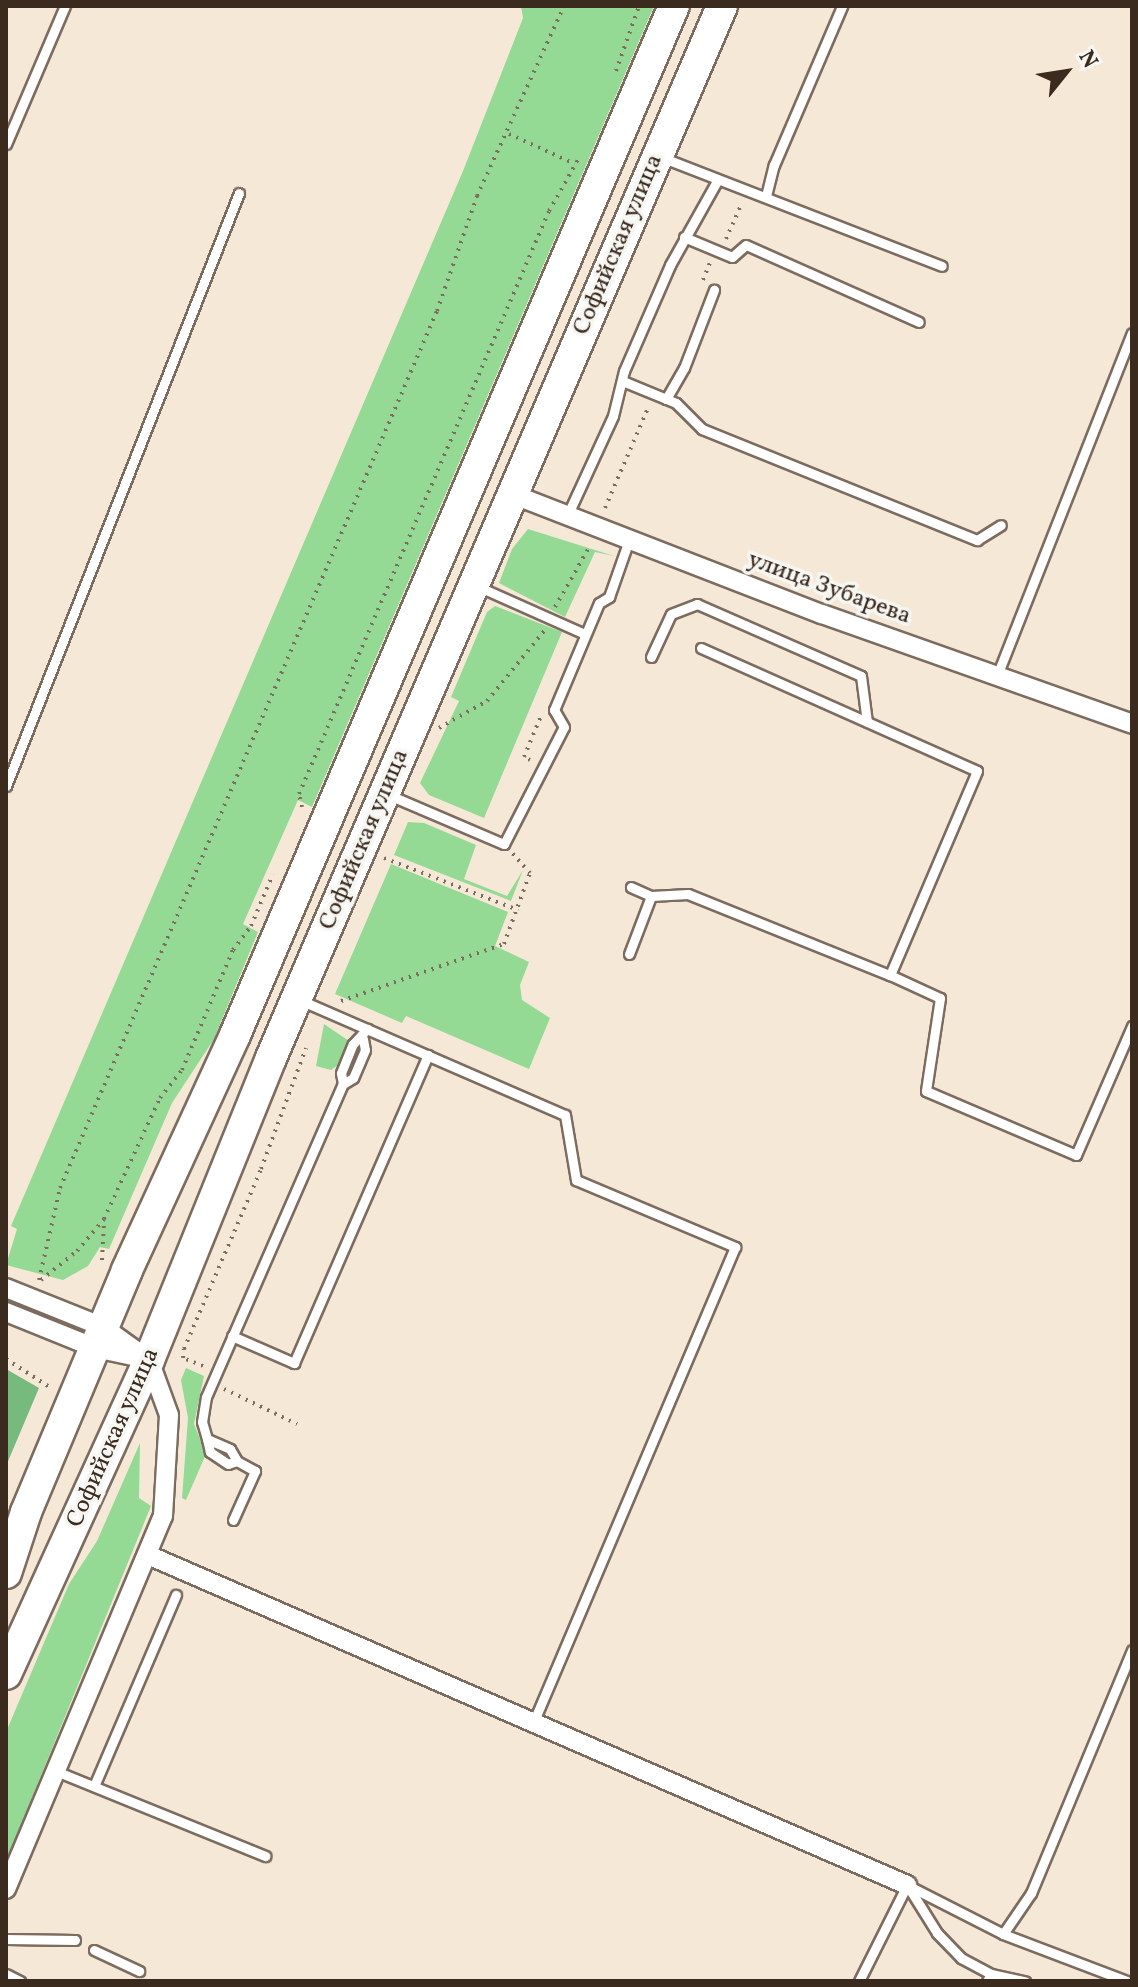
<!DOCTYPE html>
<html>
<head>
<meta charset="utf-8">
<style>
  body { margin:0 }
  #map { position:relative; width:1138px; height:1987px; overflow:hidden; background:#f5e8d7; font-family:Vollkorn,serif }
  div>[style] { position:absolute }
  .green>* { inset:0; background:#94da94 }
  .forest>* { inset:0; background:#77ba7e }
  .path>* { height:4px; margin-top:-2px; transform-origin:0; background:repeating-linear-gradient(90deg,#7c6c5f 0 2px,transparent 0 8px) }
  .roads { filter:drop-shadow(2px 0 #7c6c5f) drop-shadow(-2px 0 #7c6c5f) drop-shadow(0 2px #7c6c5f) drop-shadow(0 -2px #7c6c5f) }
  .lane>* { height:9px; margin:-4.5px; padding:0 4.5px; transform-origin:4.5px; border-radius:4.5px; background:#fff }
  .street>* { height:18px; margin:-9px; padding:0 9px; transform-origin:9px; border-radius:9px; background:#fff }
  .primary>* { height:30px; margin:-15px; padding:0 15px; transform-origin:15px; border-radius:15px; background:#fff }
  span { translate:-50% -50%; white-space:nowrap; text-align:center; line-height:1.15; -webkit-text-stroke:7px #f6f6f2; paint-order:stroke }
  .street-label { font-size:24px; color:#3b2a1e }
  .frame { position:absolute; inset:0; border:8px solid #3b2a1e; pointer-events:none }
  .north { position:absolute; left:1026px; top:32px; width:80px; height:80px; -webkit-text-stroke:6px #f6f6f2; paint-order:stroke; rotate:60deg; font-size:22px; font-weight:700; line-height:32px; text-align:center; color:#3b2a1e }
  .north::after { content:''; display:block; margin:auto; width:28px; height:36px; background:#3b2a1e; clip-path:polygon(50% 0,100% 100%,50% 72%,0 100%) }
</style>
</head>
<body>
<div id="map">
  <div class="green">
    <div style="clip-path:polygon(521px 6px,654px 6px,312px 807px,298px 800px,243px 924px,258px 932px,214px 1039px,172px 1103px,109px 1249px,100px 1247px,88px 1266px,63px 1280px,6px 1265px,17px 1229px,11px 1226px,463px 171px,523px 18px)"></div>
    <div style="clip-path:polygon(528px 529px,614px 556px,595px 552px,565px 617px,499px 583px,512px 549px)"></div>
    <div style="clip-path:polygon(495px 606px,562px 632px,484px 818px,429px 795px,420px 783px,459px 701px,451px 697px,487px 612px)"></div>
    <div style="clip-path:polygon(408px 822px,424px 823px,476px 845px,464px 879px,507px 896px,523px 870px,511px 901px,394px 855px)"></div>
    <div style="clip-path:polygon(391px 864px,508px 912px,495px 946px,529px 962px,520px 985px,522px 1000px,550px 1018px,529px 1069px,406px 1016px,402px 1023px,335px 994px)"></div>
    <div style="clip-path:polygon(324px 1024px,349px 1041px,341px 1063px,331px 1070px,316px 1066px)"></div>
    <div style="clip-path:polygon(186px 1368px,204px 1376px,194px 1424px,206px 1454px,186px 1500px,182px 1498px,188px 1418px,181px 1380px)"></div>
    <div style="clip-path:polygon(140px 1443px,139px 1498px,151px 1506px,6px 1861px,6px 1732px,69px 1584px,97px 1541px)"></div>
  </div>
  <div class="forest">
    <div style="clip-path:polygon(6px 1369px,39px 1388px,6px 1466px)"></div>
  </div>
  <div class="path">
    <div style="left:616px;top:71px;width:69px;rotate:-70.5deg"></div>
    <div style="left:509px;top:134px;width:72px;rotate:24.4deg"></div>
    <div style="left:726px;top:239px;width:39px;rotate:-66deg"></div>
    <div style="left:703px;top:280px;width:18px;rotate:-68deg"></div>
    <div style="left:605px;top:508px;width:111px;rotate:-66.7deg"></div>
    <div style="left:555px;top:607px;width:70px;rotate:-60.2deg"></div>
    <div style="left:439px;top:728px;width:55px;rotate:-29.4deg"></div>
    <div style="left:487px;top:701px;width:92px;rotate:-50.8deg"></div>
    <div style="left:530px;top:760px;width:7px;rotate:-153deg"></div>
    <div style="left:524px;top:757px;width:44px;rotate:-67.5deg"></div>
    <div style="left:302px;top:807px;width:13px;rotate:-103deg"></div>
    <div style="left:299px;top:794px;width:634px;rotate:-66.79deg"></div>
    <div style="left:549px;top:211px;width:63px;rotate:-60.6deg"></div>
    <div style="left:384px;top:858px;width:144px;rotate:21.2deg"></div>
    <div style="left:341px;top:1001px;width:173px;rotate:-19.3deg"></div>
    <div style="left:504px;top:944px;width:76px;rotate:-69.9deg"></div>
    <div style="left:530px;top:873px;width:27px;rotate:-132deg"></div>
    <div style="left:102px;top:1260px;width:38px;rotate:-87deg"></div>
    <div style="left:39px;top:1280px;width:94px;rotate:-77.1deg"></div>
    <div style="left:60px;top:1188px;width:955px;rotate:-66.74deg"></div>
    <div style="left:437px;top:311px;width:122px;rotate:-70.8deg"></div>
    <div style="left:477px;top:196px;width:209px;rotate:-65.4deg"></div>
    <div style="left:41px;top:1280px;width:46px;rotate:-38.9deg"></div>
    <div style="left:77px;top:1251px;width:42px;rotate:-49.8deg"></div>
    <div style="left:104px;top:1219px;width:133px;rotate:-65.2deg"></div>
    <div style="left:160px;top:1098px;width:36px;rotate:-52deg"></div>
    <div style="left:182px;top:1070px;width:130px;rotate:-67deg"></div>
    <div style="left:233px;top:950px;width:30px;rotate:-53deg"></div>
    <div style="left:251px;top:926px;width:56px;rotate:-67.1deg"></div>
    <div style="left:6px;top:1359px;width:54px;rotate:32.8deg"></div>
    <div style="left:203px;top:1366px;width:22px;rotate:-158deg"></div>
    <div style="left:183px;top:1358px;width:9px;rotate:-84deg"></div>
    <div style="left:184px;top:1349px;width:196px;rotate:-66.8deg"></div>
    <div style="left:261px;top:1169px;width:129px;rotate:-69.6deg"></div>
    <div style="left:224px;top:1389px;width:81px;rotate:25.6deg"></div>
  </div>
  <div class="roads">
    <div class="lane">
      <div style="left:6px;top:144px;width:150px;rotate:-66.9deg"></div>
      <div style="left:661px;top:157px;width:301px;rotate:21.2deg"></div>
      <div style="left:766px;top:196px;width:32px;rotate:-76deg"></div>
      <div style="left:774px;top:165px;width:173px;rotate:-66.8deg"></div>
      <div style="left:684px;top:237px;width:52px;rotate:22.6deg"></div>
      <div style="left:732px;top:257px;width:18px;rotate:-41deg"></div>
      <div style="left:746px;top:245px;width:189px;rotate:24deg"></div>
      <div style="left:625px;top:382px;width:55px;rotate:22.4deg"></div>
      <div style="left:676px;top:403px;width:37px;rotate:45deg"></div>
      <div style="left:702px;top:429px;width:297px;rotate:22deg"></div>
      <div style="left:977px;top:540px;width:28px;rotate:-32deg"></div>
      <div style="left:666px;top:399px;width:36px;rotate:-60deg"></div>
      <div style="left:684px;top:368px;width:84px;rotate:-69deg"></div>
      <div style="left:567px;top:516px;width:110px;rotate:-65.3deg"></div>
      <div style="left:613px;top:416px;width:46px;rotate:-76.3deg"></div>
      <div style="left:624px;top:371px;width:116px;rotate:-66.5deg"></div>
      <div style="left:670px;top:265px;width:98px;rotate:-60.8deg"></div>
      <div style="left:477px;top:586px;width:118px;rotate:24deg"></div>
      <div style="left:701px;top:648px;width:302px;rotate:24deg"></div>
      <div style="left:977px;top:771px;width:222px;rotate:113.1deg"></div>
      <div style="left:890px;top:975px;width:55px;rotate:24.7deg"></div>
      <div style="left:940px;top:998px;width:94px;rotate:98.6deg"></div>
      <div style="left:926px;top:1091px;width:163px;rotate:23.1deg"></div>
      <div style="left:1076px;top:1155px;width:141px;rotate:-66.5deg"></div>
      <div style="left:651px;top:657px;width:47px;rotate:-65.1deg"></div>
      <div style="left:671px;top:614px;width:28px;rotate:-21deg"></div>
      <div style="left:697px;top:604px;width:179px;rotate:23.7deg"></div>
      <div style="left:861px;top:676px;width:46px;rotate:82.6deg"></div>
      <div style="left:998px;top:673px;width:365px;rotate:-68.5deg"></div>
      <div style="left:6px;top:786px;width:637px;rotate:-68.55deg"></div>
      <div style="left:389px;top:795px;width:125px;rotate:23.1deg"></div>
      <div style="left:504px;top:844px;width:131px;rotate:-62.9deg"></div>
      <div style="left:564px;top:727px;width:20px;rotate:-120deg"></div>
      <div style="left:554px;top:710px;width:116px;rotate:-67.2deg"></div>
      <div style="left:599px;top:603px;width:12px;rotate:-31deg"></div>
      <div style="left:609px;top:597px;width:60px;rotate:-70.7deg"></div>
      <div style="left:651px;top:896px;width:37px;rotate:-3deg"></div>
      <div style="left:688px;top:894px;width:218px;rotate:21.9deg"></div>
      <div style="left:629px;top:954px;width:62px;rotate:-69.2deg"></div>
      <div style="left:651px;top:896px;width:22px;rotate:-156deg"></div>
      <div style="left:300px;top:1000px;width:289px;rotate:23.5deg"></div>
      <div style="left:565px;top:1115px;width:66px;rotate:80.4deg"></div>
      <div style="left:576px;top:1180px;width:173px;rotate:22.8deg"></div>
      <div style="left:735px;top:1247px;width:517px;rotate:112.99deg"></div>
      <div style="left:363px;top:1039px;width:11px;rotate:80deg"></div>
      <div style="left:365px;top:1050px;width:30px;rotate:113deg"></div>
      <div style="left:353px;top:1078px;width:12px;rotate:149deg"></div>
      <div style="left:343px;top:1084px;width:11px;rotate:-100deg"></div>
      <div style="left:341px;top:1073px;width:31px;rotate:-68deg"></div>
      <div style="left:353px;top:1044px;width:21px;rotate:-47deg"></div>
      <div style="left:232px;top:1336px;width:68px;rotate:23.5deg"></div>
      <div style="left:294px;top:1363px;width:336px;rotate:-66.5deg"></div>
      <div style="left:207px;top:1439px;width:18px;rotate:-106deg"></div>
      <div style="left:202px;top:1422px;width:25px;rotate:-81deg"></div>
      <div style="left:206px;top:1397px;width:342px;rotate:-66.4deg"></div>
      <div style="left:207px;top:1439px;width:25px;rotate:23deg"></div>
      <div style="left:230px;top:1449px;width:14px;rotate:60deg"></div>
      <div style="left:237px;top:1461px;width:9px;rotate:162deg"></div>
      <div style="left:228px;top:1464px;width:22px;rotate:-146deg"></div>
      <div style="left:210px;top:1452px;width:13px;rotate:-103deg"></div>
      <div style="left:233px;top:1520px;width:54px;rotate:-65.8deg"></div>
      <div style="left:255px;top:1471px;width:21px;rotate:-151deg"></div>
      <div style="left:56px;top:1771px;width:226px;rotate:22.1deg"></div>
      <div style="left:94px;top:1786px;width:208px;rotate:-66.8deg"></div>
      <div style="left:907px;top:1885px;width:108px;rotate:27deg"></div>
      <div style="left:1003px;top:1934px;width:133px;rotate:20.8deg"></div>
      <div style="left:909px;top:1888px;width:53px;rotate:58.1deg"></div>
      <div style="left:937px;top:1933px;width:35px;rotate:46deg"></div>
      <div style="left:961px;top:1958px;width:34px;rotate:28deg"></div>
      <div style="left:1003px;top:1934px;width:50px;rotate:-55.7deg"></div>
      <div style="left:1031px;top:1893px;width:263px;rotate:-67.4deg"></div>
      <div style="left:6px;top:1939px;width:69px;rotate:0.8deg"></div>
      <div style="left:94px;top:1950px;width:50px;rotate:25deg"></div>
      <div style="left:6px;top:1974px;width:16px;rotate:27deg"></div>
      <div style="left:859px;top:1981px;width:107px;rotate:-63.4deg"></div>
      <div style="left:987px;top:1981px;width:8px;rotate:-60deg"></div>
      <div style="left:991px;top:1974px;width:35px;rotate:12deg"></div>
    </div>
    <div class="street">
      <div style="left:512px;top:494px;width:332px;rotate:21.2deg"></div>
      <div style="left:822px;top:614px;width:329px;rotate:19.5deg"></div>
      <div style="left:6px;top:1288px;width:105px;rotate:21.9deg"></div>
      <div style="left:103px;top:1327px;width:57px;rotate:35.7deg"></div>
      <div style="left:6px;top:1312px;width:96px;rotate:22deg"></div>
      <div style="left:95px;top:1348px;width:48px;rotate:12deg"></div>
      <div style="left:148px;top:1555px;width:828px;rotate:23.5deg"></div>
      <div style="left:6px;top:1889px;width:405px;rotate:-67.2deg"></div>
      <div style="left:163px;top:1516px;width:101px;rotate:-86.6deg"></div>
      <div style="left:169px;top:1415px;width:59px;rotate:-110deg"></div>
    </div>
    <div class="primary">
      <div style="left:6px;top:1573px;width:64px;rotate:-71.8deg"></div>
      <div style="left:26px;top:1512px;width:262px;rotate:-67.3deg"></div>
      <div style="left:127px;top:1270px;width:259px;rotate:-65.3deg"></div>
      <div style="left:235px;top:1035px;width:1119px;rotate:-66.9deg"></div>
      <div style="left:6px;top:1674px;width:345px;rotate:-65.5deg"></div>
      <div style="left:149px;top:1360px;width:326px;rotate:-68deg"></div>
      <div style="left:271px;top:1058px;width:1145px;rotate:-66.79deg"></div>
    </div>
  </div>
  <div class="street-label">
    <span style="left:619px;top:245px;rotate:-67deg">Софийская улица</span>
    <span style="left:829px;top:589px;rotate:20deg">улица Зубарева</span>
    <span style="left:365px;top:840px;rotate:-67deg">Софийская улица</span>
    <span style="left:114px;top:1438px;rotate:-66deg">Софийская улица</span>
  </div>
  <div class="frame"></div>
  <div class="north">N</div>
</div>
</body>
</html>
